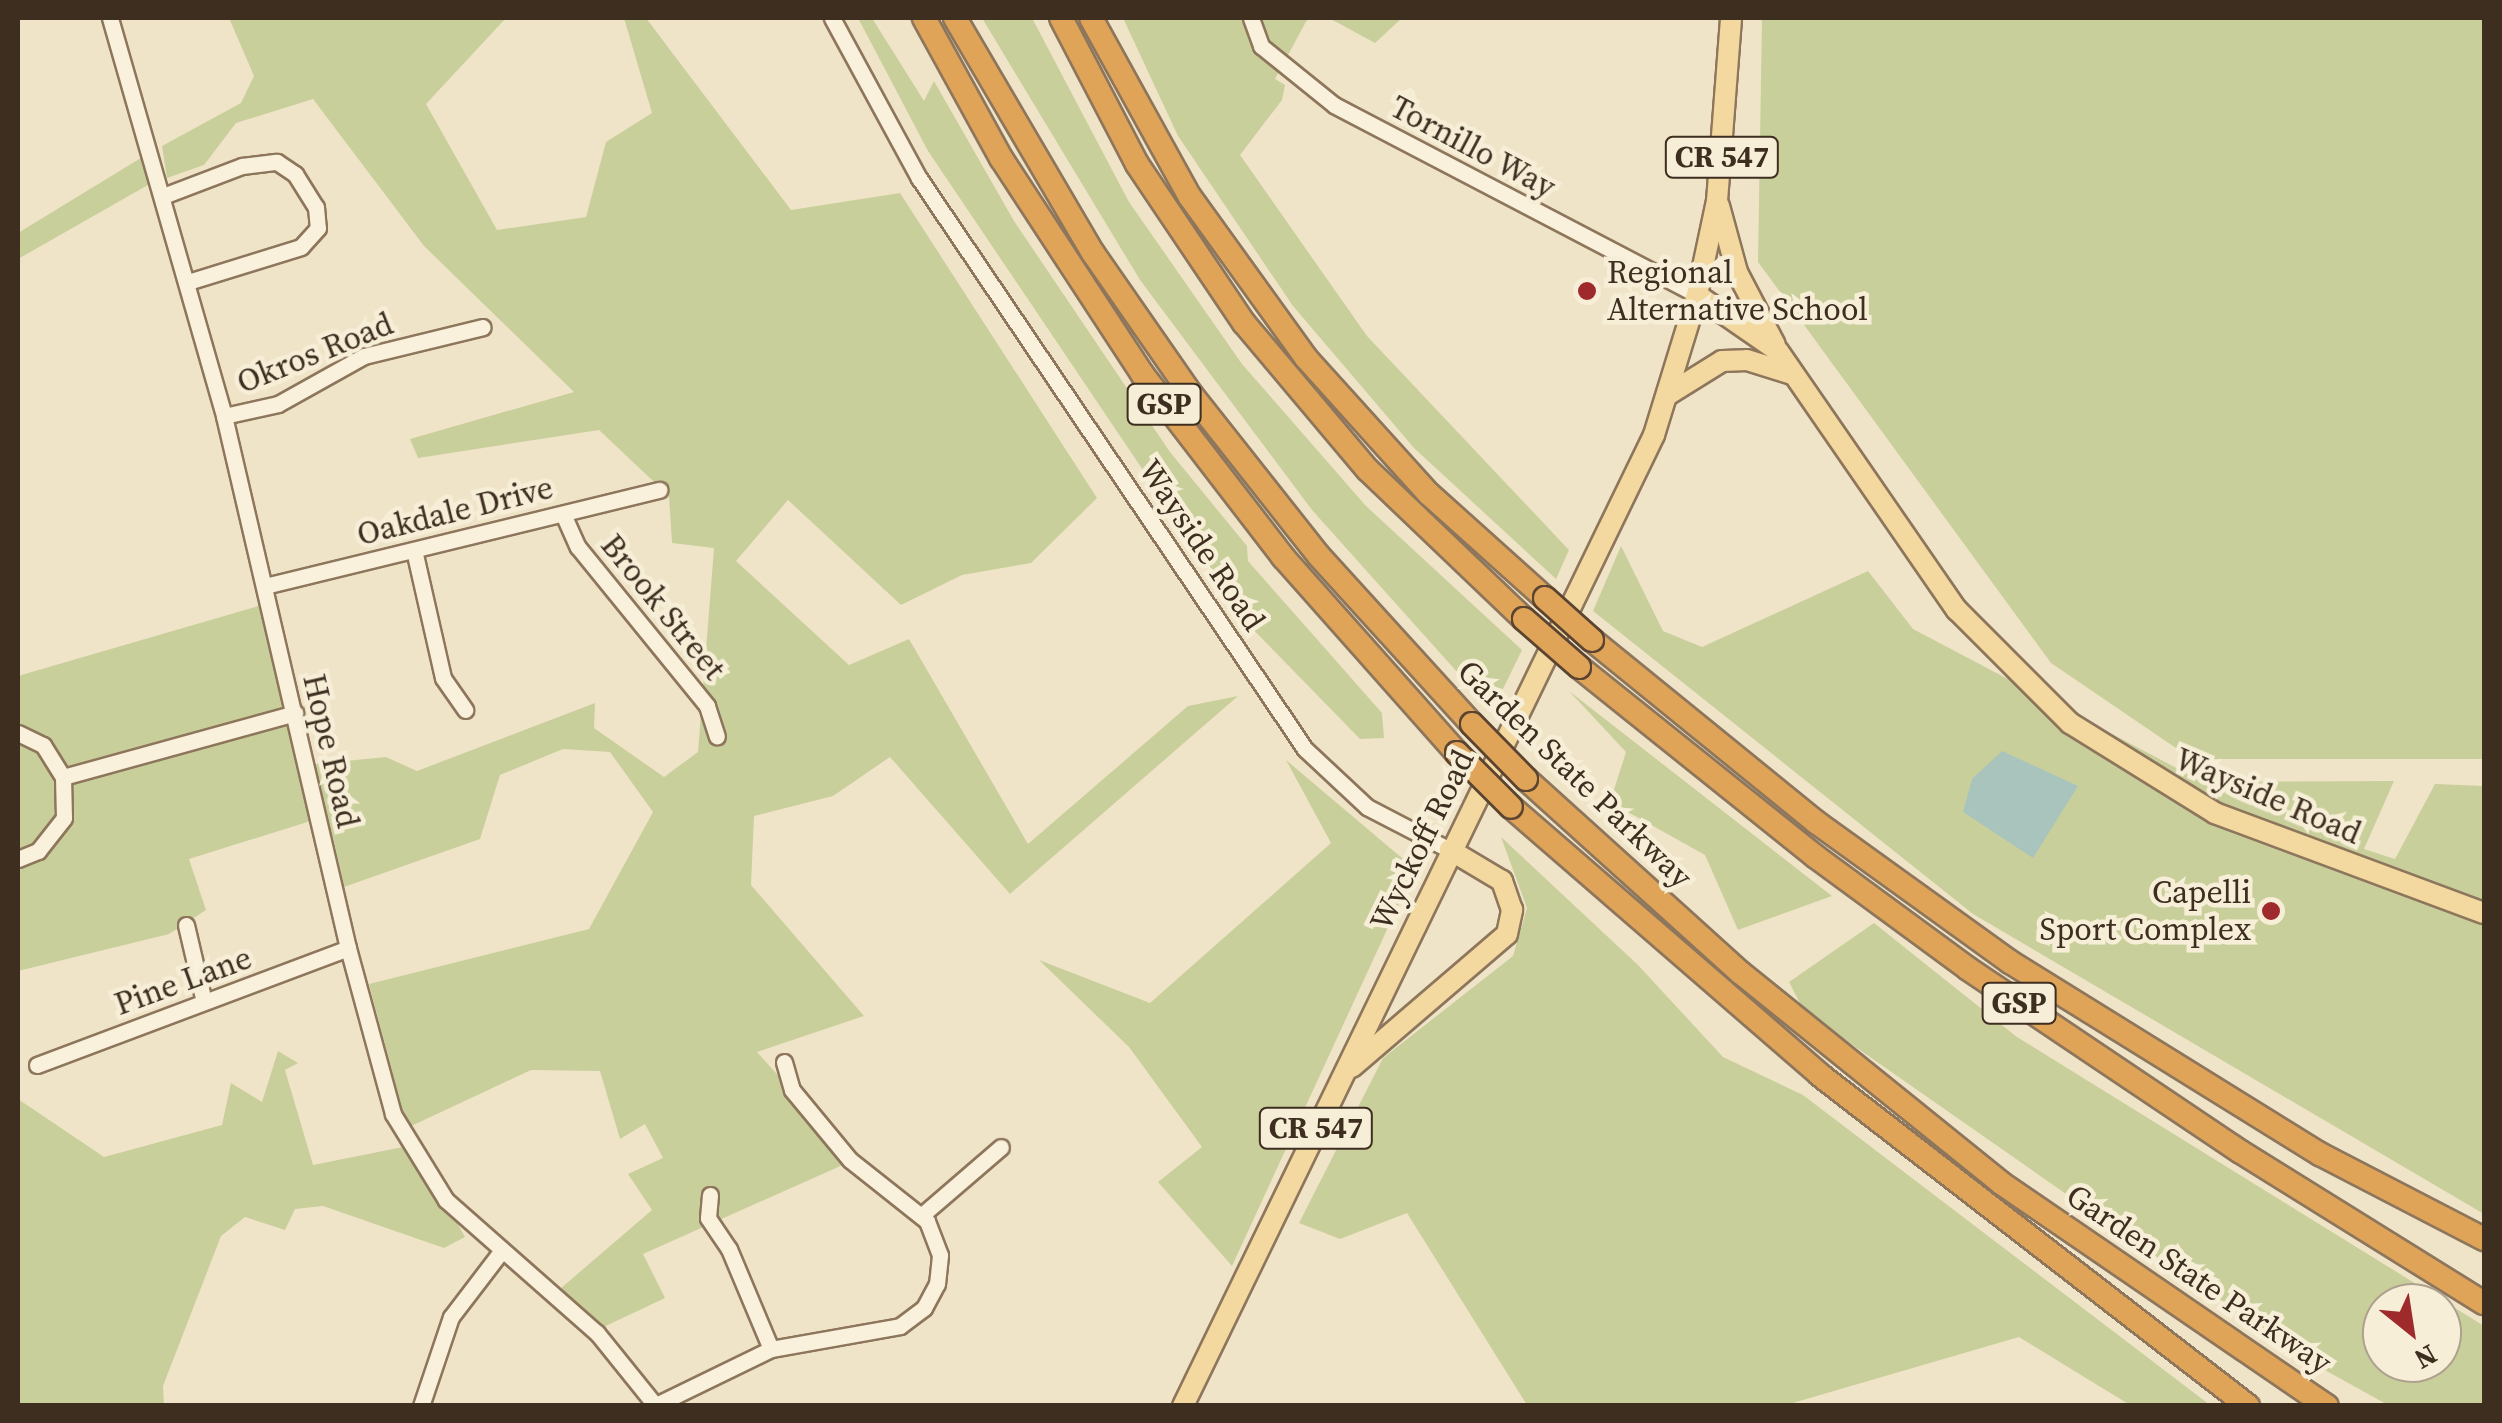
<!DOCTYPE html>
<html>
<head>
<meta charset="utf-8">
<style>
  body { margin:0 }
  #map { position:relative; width:2502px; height:1423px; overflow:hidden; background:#f0e4c8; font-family:"Source Serif 4",serif }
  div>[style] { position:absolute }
  .green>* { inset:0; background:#c9cf9b }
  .water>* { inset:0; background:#a9c4bc }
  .roads { filter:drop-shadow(2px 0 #8d765c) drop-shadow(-2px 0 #8d765c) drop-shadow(0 2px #8d765c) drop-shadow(0 -2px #8d765c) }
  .minor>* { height:15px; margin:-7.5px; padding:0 7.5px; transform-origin:7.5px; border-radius:7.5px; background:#faf1dc }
  .major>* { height:20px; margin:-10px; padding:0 10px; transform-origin:10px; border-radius:10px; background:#f3d9a0 }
  .highway>* { height:22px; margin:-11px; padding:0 11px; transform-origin:11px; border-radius:11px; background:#e0a458 }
  .bridges { filter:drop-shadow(2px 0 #5b4430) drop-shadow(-2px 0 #5b4430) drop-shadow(0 2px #5b4430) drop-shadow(0 -2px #5b4430) }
  .highway-bridge>* { height:22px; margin:-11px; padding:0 11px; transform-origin:11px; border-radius:11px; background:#e0a458 }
  .dots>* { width:28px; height:28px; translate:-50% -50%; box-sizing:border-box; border:5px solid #f7eed8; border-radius:50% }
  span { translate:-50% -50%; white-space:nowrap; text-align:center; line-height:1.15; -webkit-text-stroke:9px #f7eed8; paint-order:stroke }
  .shield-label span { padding:2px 8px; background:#f7eed8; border:2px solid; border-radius:8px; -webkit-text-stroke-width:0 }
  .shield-label { font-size:30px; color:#3d2e20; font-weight:700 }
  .street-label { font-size:32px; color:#3d2e20 }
  .poi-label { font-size:32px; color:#3d2e20 }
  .left { translate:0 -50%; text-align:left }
  .right { translate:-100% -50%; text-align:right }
  .frame { position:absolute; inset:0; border:20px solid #3d2e20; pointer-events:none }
  .north { position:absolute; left:2362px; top:1283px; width:100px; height:100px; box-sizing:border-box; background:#f7eed8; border:2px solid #ada18e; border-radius:50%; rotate:150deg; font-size:28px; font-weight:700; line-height:40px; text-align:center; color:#3d2e20 }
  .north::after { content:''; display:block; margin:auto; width:35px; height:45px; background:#9e2a2b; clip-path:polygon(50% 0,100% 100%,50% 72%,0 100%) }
</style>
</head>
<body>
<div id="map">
  <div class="green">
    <div style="clip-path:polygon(229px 18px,506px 18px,426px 104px,497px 230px,586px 217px,606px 142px,652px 113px,624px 18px,646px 18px,791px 210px,900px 193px,1097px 498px,1031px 563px,962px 575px,901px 605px,788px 500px,736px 561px,849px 665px,909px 639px,1028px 844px,1188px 706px,1238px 696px,1010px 894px,890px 757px,833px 796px,754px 816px,751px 885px,864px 1016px,757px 1052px,854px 1160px,643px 1254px,665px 1298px,595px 1331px,553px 1295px,652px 1210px,628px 1174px,663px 1158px,645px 1124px,620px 1139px,600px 1071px,531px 1070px,407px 1128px,369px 984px,589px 929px,653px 812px,610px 752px,563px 749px,500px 775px,480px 839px,344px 887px,333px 837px,317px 819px,189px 859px,206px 910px,169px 934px,18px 971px,18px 676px,269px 603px,305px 765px,386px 757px,417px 771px,595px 703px,594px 728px,664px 777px,698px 752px,714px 548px,672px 543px,669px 496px,599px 430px,418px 458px,410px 439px,574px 392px,424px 246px,313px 99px,236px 123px,204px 165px,167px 178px,162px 146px,241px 103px,254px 76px)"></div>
    <div style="clip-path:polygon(858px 18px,872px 18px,924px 101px,934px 81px,1014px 221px,1170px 452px,1247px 546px,1248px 561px,1382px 713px,1384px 738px,1360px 739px,1244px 620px,928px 151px)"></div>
    <div style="clip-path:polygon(982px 18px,1032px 18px,1129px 202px,1242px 364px,1366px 506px,1522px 650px,1503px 689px,1475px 692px,1312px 510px,1140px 280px)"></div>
    <div style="clip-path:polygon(1123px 18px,1308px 18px,1275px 79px,1285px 85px,1282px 100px,1240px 155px,1367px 336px,1569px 550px,1556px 579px,1414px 448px,1293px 306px,1178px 136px)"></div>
    <div style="clip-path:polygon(1329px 18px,1402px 18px,1375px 43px)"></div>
    <div style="clip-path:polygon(1762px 18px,2484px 18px,2484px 759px,2192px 759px,2051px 663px,1758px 262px)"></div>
    <div style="clip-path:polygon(149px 153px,155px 181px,18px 259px,18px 233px)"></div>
    <div style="clip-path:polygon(1621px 546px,1663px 631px,1702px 647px,1868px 571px,1913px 629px,2203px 782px,2394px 781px,2364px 849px,2395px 859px,2435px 784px,2484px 786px,2484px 1214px,1973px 914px,1593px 611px)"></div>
    <div style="clip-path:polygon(1569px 691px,1832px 896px,1738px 930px,1705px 855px,1610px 802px,1626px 752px)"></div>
    <div style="clip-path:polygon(1286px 760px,1415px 869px,1232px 1266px,1158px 1182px,1202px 1147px,1129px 1047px,1039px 960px,1150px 1003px,1331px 843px)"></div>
    <div style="clip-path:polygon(1501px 837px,1638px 965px,1723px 1057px,1803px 1095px,2210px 1405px,2130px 1405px,2019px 1337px,1786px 1405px,1527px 1405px,1407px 1213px,1340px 1239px,1299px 1223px,1383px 1058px,1513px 956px,1527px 908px)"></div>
    <div style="clip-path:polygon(evenodd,1874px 923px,2017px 1037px,2484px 1326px,2484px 1405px,2388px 1405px,2294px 1353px,1804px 1011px,1789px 982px,1874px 923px,2382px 1303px,2442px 1303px,2442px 1363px,2382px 1363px,2382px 1303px)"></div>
    <div style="clip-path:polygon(278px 1051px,298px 1063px,285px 1070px,313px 1165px,413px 1145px,465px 1237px,444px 1248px,323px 1206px,295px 1209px,285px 1230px,245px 1217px,221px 1236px,163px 1386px,164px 1405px,18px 1405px,18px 1099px,104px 1157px,222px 1125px,231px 1083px,262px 1102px)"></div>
  </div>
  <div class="water">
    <div style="clip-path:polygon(2002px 751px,2078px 786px,2033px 858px,1963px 812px,1972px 779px)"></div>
  </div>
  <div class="roads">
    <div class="minor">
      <div style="left:110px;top:18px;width:414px;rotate:74deg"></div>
      <div style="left:224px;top:416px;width:546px;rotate:76.88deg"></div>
      <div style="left:348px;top:948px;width:172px;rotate:74.8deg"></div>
      <div style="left:393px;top:1114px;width:101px;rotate:58.4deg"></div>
      <div style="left:446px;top:1200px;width:201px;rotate:41.4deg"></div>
      <div style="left:597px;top:1333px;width:94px;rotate:51.1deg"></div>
      <div style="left:832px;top:18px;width:182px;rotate:61.5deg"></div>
      <div style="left:919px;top:178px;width:689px;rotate:55.94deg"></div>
      <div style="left:1305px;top:749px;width:85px;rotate:43.1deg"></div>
      <div style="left:1367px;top:807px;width:93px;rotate:27.4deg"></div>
      <div style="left:1251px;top:18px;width:30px;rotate:70deg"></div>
      <div style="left:1261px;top:46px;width:94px;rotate:38.9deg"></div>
      <div style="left:1334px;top:105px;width:410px;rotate:27.6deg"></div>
      <div style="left:163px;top:196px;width:85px;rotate:-20.8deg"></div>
      <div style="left:242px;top:166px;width:35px;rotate:-7deg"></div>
      <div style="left:277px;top:162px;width:22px;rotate:34deg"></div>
      <div style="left:295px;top:174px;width:39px;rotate:58deg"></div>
      <div style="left:316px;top:207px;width:21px;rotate:85deg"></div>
      <div style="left:318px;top:228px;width:25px;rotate:132deg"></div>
      <div style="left:301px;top:247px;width:118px;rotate:162.8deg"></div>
      <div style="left:224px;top:416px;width:55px;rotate:-12.5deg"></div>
      <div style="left:278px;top:404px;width:98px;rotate:-29.2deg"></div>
      <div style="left:364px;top:356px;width:122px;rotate:-13.7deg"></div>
      <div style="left:563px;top:514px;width:36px;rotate:66deg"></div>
      <div style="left:578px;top:547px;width:205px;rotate:50.9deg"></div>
      <div style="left:707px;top:706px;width:32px;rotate:72deg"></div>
      <div style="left:414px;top:550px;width:131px;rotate:77.2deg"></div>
      <div style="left:443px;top:678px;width:39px;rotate:55deg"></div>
      <div style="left:265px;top:586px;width:406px;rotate:-13.7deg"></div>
      <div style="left:18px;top:733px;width:28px;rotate:26deg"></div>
      <div style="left:43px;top:745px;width:38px;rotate:58deg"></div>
      <div style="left:18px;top:859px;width:22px;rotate:-22deg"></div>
      <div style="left:38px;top:851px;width:42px;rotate:-51.8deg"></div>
      <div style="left:64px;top:818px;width:41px;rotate:-91.4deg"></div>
      <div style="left:63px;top:777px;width:241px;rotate:-15.4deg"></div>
      <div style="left:186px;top:925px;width:79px;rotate:76.8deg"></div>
      <div style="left:37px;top:1065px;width:332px;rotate:-20.6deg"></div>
      <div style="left:710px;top:1195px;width:23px;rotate:95deg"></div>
      <div style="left:708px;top:1218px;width:37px;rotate:56deg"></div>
      <div style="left:729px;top:1249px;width:108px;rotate:67.2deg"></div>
      <div style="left:922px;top:1215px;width:104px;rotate:-40.7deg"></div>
      <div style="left:656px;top:1405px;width:128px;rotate:-26deg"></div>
      <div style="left:771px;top:1349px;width:131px;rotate:-10.1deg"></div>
      <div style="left:900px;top:1326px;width:30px;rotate:-37deg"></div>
      <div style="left:924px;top:1308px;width:27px;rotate:-62deg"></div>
      <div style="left:937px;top:1284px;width:29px;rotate:-84deg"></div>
      <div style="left:940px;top:1255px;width:36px;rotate:-111deg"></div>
      <div style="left:927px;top:1221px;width:98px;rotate:-141.6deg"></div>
      <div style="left:850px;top:1160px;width:91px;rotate:-129.6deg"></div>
      <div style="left:792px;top:1090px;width:29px;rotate:-106deg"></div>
      <div style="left:421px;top:1406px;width:94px;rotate:-71.4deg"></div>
      <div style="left:451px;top:1317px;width:81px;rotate:-52.6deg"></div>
    </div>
    <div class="major">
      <div style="left:1719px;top:206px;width:68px;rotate:74.7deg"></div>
      <div style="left:1737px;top:272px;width:82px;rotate:62.5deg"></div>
      <div style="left:1697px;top:295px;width:98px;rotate:34.7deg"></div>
      <div style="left:1778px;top:351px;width:315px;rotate:55.4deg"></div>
      <div style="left:1957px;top:610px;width:160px;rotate:45deg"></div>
      <div style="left:2070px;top:723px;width:171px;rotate:31.8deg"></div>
      <div style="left:2215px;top:813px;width:287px;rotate:20.4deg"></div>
      <div style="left:1669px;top:394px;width:62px;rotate:-31.9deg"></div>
      <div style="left:1722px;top:361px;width:25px;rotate:-2deg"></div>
      <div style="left:1747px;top:360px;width:47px;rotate:17.3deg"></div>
      <div style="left:1352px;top:1067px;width:204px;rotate:-40.6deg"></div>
      <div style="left:1507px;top:934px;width:25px;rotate:-78deg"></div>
      <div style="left:1512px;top:910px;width:31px;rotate:-109deg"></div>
      <div style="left:1502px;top:881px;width:61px;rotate:-149.2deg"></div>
      <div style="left:1183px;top:1406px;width:1079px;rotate:-64.12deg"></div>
      <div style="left:1654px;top:435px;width:146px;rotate:-72.9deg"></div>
      <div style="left:1697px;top:295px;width:96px;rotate:-78deg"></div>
      <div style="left:1717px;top:201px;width:184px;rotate:-85.6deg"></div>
    </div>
    <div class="highway">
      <div style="left:924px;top:18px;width:160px;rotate:61.2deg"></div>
      <div style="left:1001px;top:158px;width:259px;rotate:56.8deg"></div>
      <div style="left:1143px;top:375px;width:230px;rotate:52.4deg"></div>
      <div style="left:1283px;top:557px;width:262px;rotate:48.4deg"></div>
      <div style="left:955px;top:18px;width:273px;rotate:59.6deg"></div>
      <div style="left:1093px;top:253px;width:172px;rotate:55.2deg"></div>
      <div style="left:1191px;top:394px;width:206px;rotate:51.7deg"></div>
      <div style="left:1319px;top:556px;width:227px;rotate:47.7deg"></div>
      <div style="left:1061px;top:18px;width:165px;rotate:62.5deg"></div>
      <div style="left:1137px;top:164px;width:192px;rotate:56.1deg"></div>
      <div style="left:1244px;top:323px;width:192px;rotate:49.9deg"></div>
      <div style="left:1368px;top:470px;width:216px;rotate:43.7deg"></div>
      <div style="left:1091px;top:18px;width:205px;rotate:61.1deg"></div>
      <div style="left:1190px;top:197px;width:198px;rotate:54.2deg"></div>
      <div style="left:1306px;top:358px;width:183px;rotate:47.9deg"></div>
      <div style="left:1429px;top:494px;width:156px;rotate:41.9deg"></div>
      <div style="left:1592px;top:640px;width:289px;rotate:39.1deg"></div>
      <div style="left:1816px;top:822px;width:239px;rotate:35.8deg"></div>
      <div style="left:2010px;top:962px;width:365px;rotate:31.8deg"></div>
      <div style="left:2320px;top:1154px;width:185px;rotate:27.4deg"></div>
      <div style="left:1579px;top:667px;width:304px;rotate:38.7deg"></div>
      <div style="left:1816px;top:857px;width:187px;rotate:36.3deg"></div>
      <div style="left:1967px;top:968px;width:330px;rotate:33.9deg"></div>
      <div style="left:2241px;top:1152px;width:286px;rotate:31.9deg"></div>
      <div style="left:1526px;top:779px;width:290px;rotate:42.1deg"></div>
      <div style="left:1741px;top:973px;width:334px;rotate:38.9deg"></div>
      <div style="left:2001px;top:1183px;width:395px;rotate:34.4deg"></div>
      <div style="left:1511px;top:807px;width:409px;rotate:40.9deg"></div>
      <div style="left:1820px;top:1075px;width:541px;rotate:37.72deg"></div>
    </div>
  </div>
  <div class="bridges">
    <div class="highway-bridge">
      <div style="left:1545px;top:598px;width:63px;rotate:41.8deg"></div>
      <div style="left:1524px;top:619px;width:73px;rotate:41.1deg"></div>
      <div style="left:1472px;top:724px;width:77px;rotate:45.5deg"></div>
      <div style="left:1457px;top:753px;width:76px;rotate:45deg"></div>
    </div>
  </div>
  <div class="dots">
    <div style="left:1587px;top:291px;background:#9e2a2b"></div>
    <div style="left:2271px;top:911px;background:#9e2a2b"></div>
  </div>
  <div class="shield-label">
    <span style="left:1722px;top:157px">CR 547</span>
    <span style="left:1164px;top:404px">GSP</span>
    <span style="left:2019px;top:1003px">GSP</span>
    <span style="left:1316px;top:1128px">CR 547</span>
  </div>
  <div class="street-label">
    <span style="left:1473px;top:147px;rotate:28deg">Tornillo Way</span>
    <span style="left:315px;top:353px;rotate:-22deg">Okros Road</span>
    <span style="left:455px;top:511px;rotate:-14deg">Oakdale Drive</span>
    <span style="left:1202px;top:545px;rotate:56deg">Wayside Road</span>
    <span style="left:663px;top:607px;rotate:51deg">Brook Street</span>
    <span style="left:331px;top:751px;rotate:77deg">Hope Road</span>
    <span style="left:1575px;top:774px;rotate:44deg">Garden State Parkway</span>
    <span style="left:2268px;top:796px;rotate:23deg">Wayside Road</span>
    <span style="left:1422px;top:840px;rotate:-64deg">Wyckoff Road</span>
    <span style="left:183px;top:981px;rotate:-20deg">Pine Lane</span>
    <span style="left:2199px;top:1279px;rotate:34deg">Garden State Parkway</span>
  </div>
  <div class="poi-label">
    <span class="left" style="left:1607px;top:291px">Regional<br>Alternative School</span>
    <span class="right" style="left:2251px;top:911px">Capelli<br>Sport Complex</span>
  </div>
  <div class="frame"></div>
  <div class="north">N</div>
</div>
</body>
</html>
